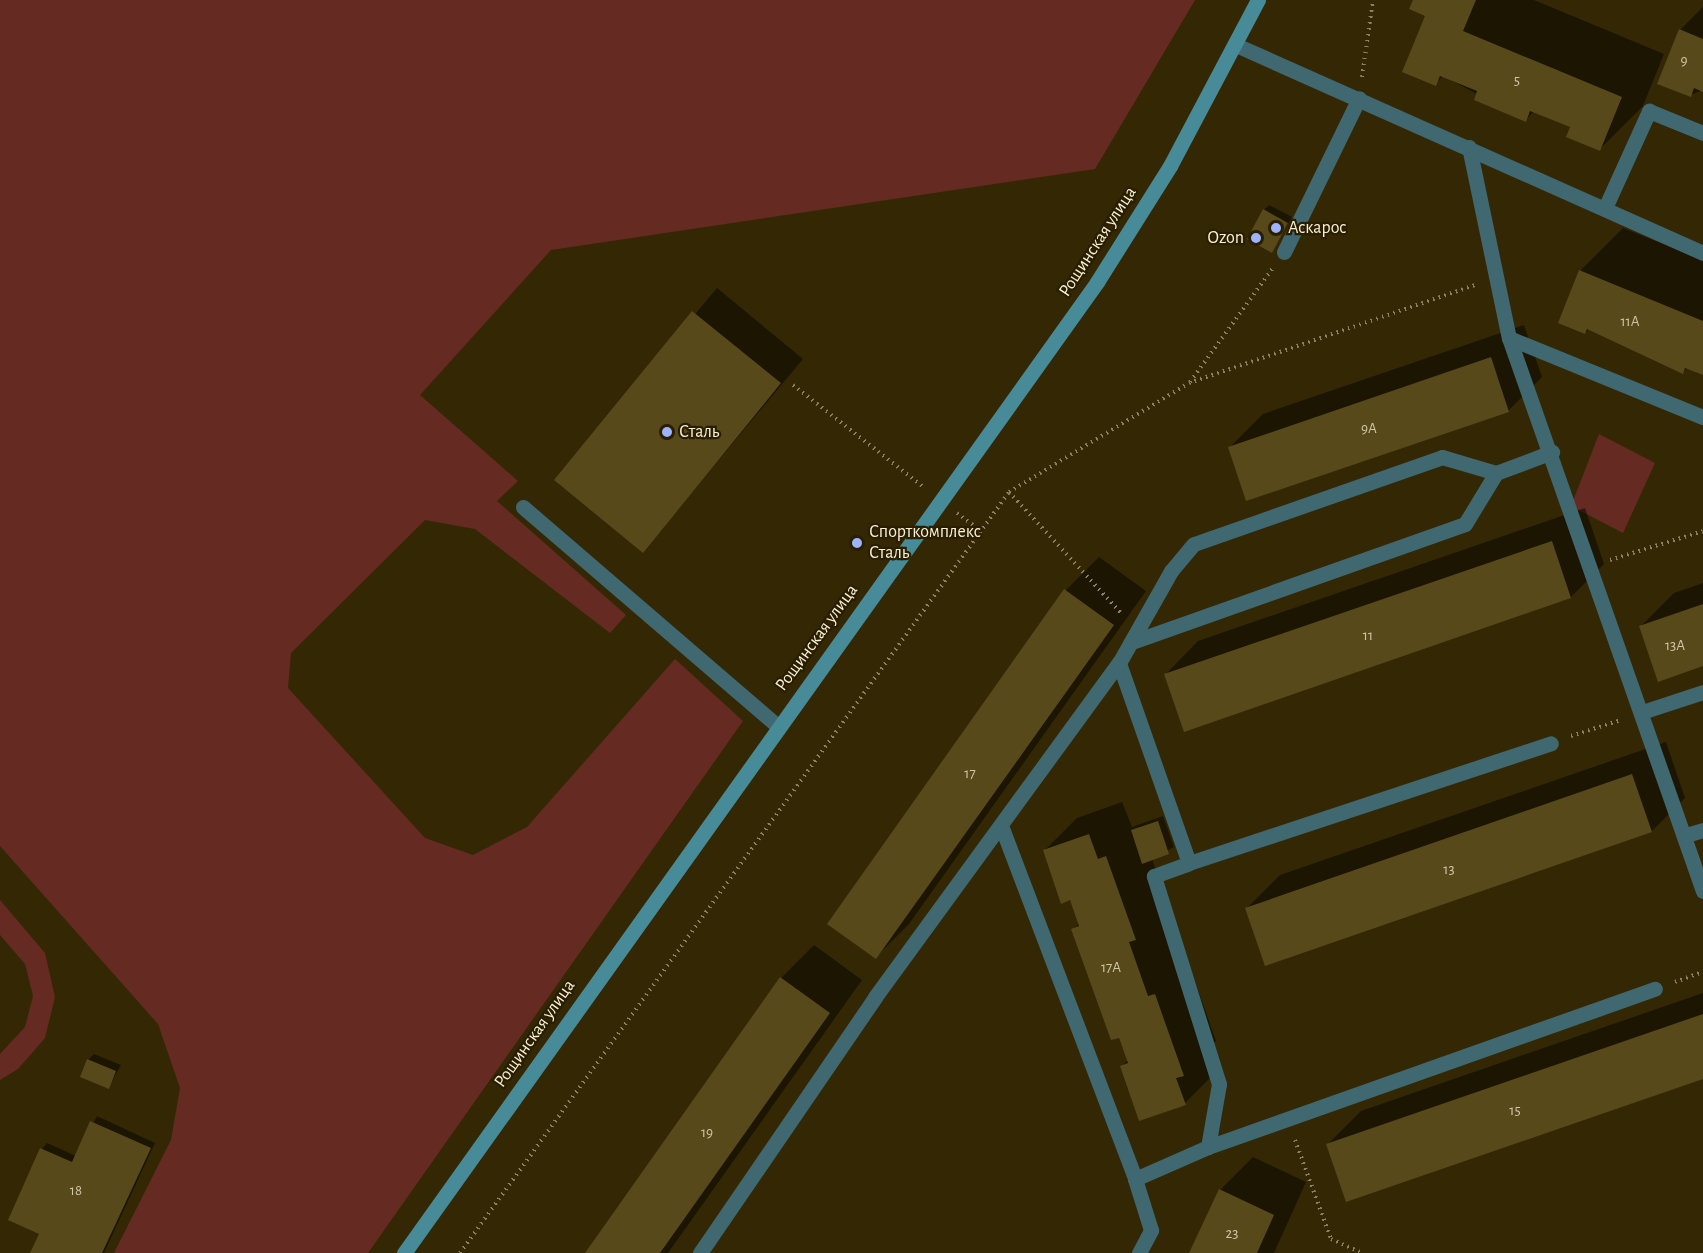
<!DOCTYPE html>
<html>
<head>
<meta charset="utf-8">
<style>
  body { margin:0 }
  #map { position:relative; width:1703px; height:1253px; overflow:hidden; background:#342804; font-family:"Alegreya Sans",sans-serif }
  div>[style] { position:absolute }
  .green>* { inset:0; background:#652a21 }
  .shadow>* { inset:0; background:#0007 }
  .building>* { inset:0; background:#58491a }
  .path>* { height:4px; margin-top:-2px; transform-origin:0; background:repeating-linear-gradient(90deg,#8b8162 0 1.5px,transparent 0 6px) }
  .lane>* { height:15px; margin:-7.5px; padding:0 7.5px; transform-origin:7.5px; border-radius:7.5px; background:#3f6870 }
  .street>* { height:15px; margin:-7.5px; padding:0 7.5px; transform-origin:7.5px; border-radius:7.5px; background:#3f6870 }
  .secondary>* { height:15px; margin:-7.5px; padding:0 7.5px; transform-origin:7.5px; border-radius:7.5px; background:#468b97 }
  .dots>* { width:16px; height:16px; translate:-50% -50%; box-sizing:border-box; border:3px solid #2a1e00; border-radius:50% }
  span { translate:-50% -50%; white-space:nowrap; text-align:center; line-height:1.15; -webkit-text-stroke:4.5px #2a1e00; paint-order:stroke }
  .number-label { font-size:15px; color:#d0c6a8 }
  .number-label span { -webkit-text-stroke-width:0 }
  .poi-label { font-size:18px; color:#f8f0d7 }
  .left { translate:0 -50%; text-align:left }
  .right { translate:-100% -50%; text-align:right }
  .street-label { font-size:18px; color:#f8f0d7 }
</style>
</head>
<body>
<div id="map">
  <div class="green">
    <div style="clip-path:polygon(0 0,1195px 0,1095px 169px,551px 250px,420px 395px,518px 481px,497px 501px,626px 615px,610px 633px,475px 529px,425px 520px,291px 653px,288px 688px,425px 838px,473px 855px,527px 827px,675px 659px,743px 721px,368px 1253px,114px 1253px,171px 1140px,180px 1088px,158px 1024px,0 846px)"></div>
    <div style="clip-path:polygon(1599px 434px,1655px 463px,1623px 533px,1571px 506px)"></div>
    <div style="clip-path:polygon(0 900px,45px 953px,55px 997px,45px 1038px,18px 1069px,0 1080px,0 1054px,25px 1027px,33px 996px,25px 964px,0 935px)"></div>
  </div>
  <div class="shadow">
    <div style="clip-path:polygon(1415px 0,1534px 0,1664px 54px,1643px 106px,1600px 149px,1572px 127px,1534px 111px,1526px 120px,1443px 76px,1435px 84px,1426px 17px)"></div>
    <div style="clip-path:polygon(1703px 7px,1703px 90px,1690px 95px,1680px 30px)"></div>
    <div style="clip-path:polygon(1269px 205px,1292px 217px,1272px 251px,1264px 210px)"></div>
    <div style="clip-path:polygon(1623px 228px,1703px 260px,1703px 375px,1688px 367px,1683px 372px,1590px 328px,1585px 333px,1580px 271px)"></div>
    <div style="clip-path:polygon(717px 288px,803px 359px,643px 551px,556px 480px)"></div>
    <div style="clip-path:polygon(1524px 325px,1542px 377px,1509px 410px,1247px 499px,1230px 447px,1263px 414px)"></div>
    <div style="clip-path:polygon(1585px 508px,1604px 564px,1571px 597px,1165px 675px,1198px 641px)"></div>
    <div style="clip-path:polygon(1099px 557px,1146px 591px,909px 924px,876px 957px,829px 923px,1066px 590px)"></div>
    <div style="clip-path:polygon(1703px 583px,1703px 665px,1641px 626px,1674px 593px)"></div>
    <div style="clip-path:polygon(1666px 742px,1685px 798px,1652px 831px,1266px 964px,1247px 908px,1280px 875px)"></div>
    <div style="clip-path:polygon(1122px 802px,1132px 827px,1163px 816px,1174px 847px,1152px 859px,1216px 1041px,1210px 1047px,1218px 1070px,1185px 1103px,1122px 1066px,1128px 1060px,1073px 929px,1080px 923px,1071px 899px,1044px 851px,1077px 818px)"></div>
    <div style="clip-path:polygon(814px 945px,862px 980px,668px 1253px,586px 1253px,781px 978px)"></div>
    <div style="clip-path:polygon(1703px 993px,1703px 1077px,1328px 1144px,1361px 1111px)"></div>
    <div style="clip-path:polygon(94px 1054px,121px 1065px,108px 1088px,88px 1060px)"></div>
    <div style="clip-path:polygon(97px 1116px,155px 1143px,104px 1253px,32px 1253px,40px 1233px,10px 1219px,42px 1149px,47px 1143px,76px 1156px)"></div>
    <div style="clip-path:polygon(1253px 1157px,1306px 1182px,1274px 1253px,1191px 1253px,1220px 1190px)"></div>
  </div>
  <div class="building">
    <div style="clip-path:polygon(1413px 0,1476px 0,1463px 31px,1622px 97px,1600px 151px,1566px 137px,1570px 127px,1530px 111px,1526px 122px,1474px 100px,1477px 91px,1440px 76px,1436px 86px,1402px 72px,1425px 16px,1409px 9px)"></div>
    <div style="clip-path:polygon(1679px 29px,1703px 39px,1703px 92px,1694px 88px,1691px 97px,1657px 84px)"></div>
    <div style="clip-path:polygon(1263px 209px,1288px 223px,1272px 253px,1247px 239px)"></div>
    <div style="clip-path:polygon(1579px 270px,1703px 321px,1703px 375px,1685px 368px,1683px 374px,1587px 329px,1585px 334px,1558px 323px)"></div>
    <div style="clip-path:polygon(692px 311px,781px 383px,643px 553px,554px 480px)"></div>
    <div style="clip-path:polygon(1491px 357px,1509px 412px,1246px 501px,1228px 447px)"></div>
    <div style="clip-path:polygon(1552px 541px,1571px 598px,1184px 732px,1164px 674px)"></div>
    <div style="clip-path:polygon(1064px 589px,1114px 625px,876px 959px,827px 924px)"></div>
    <div style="clip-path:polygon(1703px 604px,1703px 666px,1658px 682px,1639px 626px)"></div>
    <div style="clip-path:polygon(1632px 774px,1652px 832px,1265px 966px,1245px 908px)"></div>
    <div style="clip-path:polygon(1158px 821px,1169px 854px,1142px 864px,1131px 830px)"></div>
    <div style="clip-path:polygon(1089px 834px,1098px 859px,1106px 856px,1136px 940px,1129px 942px,1148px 996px,1155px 994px,1184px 1076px,1176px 1078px,1186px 1105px,1139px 1121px,1120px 1066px,1128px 1063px,1119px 1038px,1111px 1040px,1071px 929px,1079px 926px,1070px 900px,1061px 904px,1043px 850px)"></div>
    <div style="clip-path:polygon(780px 977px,830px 1013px,660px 1253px,585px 1253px)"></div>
    <div style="clip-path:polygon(1703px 1014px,1703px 1079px,1346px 1202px,1326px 1144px)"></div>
    <div style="clip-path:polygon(87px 1059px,116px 1071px,109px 1089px,80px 1077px)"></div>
    <div style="clip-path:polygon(90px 1121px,151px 1148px,102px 1253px,30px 1253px,39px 1234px,8px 1220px,40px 1148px,72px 1162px)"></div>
    <div style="clip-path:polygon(1219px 1189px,1274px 1215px,1257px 1253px,1189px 1253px)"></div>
  </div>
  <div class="path">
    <div style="left:1362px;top:77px;width:78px;rotate:-81.9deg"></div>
    <div style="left:1190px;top:382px;width:140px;rotate:-54deg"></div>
    <div style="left:793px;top:385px;width:167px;rotate:38deg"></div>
    <div style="left:1009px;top:492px;width:165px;rotate:47.2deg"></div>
    <div style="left:957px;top:513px;width:30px;rotate:37deg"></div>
    <div style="left:1610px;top:560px;width:97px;rotate:-17.3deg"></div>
    <div style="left:1571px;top:736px;width:52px;rotate:-17.7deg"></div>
    <div style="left:1675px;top:982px;width:30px;rotate:-20deg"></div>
    <div style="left:1295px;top:1140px;width:105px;rotate:70deg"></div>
    <div style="left:1331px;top:1239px;width:35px;rotate:24deg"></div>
    <div style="left:460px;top:1253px;width:938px;rotate:-54.19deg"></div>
    <div style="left:1009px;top:492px;width:210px;rotate:-31.2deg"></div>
    <div style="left:1189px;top:383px;width:302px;rotate:-18.9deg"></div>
  </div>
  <div class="lane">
    <div style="left:1469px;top:147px;width:195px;rotate:78.2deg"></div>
    <div style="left:1509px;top:338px;width:586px;rotate:70.67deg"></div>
    <div style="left:1605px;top:208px;width:107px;rotate:-65.6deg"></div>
    <div style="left:1649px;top:111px;width:58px;rotate:22.2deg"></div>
    <div style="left:1284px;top:252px;width:171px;rotate:-64deg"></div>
    <div style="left:1509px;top:338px;width:209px;rotate:22.2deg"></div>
    <div style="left:523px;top:507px;width:336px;rotate:40.7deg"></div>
    <div style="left:1132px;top:642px;width:353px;rotate:-19.5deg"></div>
    <div style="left:1465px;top:524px;width:60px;rotate:-58.7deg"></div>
    <div style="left:1496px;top:473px;width:60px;rotate:-20.6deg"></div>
    <div style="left:1642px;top:712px;width:64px;rotate:-18.2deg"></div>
    <div style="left:1002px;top:828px;width:375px;rotate:69.2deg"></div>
    <div style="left:1686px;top:835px;width:18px;rotate:-16deg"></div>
    <div style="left:1189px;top:863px;width:381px;rotate:-18.3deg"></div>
    <div style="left:1208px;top:1147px;width:474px;rotate:-19.5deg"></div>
    <div style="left:700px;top:1253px;width:310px;rotate:-55.6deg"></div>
    <div style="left:875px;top:997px;width:414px;rotate:-53.9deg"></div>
    <div style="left:1139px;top:1253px;width:26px;rotate:-62deg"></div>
    <div style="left:1151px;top:1230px;width:53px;rotate:-107.4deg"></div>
    <div style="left:1135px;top:1179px;width:80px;rotate:-23.7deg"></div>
    <div style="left:1208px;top:1147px;width:64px;rotate:-80.1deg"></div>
    <div style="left:1219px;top:1084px;width:218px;rotate:-107.4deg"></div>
    <div style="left:1154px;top:876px;width:37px;rotate:-20deg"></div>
    <div style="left:1189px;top:863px;width:212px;rotate:-109.3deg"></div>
    <div style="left:1119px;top:663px;width:106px;rotate:-60.5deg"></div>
    <div style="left:1171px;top:571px;width:35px;rotate:-50deg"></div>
    <div style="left:1194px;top:544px;width:263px;rotate:-19.3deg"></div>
    <div style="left:1442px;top:457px;width:56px;rotate:16.5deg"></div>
  </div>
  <div class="street">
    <div style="left:1236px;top:45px;width:511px;rotate:24.01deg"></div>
  </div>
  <div class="secondary">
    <div style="left:404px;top:1253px;width:1193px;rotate:-54.48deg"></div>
    <div style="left:1097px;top:282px;width:137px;rotate:-57.8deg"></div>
    <div style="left:1170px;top:166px;width:188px;rotate:-62.1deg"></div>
  </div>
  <div class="dots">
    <div style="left:1276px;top:228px;background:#9db4fd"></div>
    <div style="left:1256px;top:238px;background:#9db4fd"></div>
    <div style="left:667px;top:432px;background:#9db4fd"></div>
    <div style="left:857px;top:543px;background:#9db4fd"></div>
  </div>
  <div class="number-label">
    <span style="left:1684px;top:61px">9</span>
    <span style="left:1517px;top:81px">5</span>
    <span style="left:1630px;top:322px">11А</span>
    <span style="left:1369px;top:429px">9А</span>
    <span style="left:1368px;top:636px">11</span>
    <span style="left:1675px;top:646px">13А</span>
    <span style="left:970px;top:774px">17</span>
    <span style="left:1449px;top:870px">13</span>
    <span style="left:1111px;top:968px">17А</span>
    <span style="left:1515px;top:1111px">15</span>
    <span style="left:707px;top:1133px">19</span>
    <span style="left:76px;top:1191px">18</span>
    <span style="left:1232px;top:1234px">23</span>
  </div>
  <div class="poi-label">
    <span class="left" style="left:1288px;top:228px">Аскарос</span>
    <span class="right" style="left:1244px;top:238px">Ozon</span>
    <span class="left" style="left:679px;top:432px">Сталь</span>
    <span class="left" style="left:869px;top:543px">Спорткомплекс<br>Сталь</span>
  </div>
  <div class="street-label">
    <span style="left:1098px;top:242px;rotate:-57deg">Рощинская улица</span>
    <span style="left:817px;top:638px;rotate:-54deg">Рощинская улица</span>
    <span style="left:535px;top:1034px;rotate:-55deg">Рощинская улица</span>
  </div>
</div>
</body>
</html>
